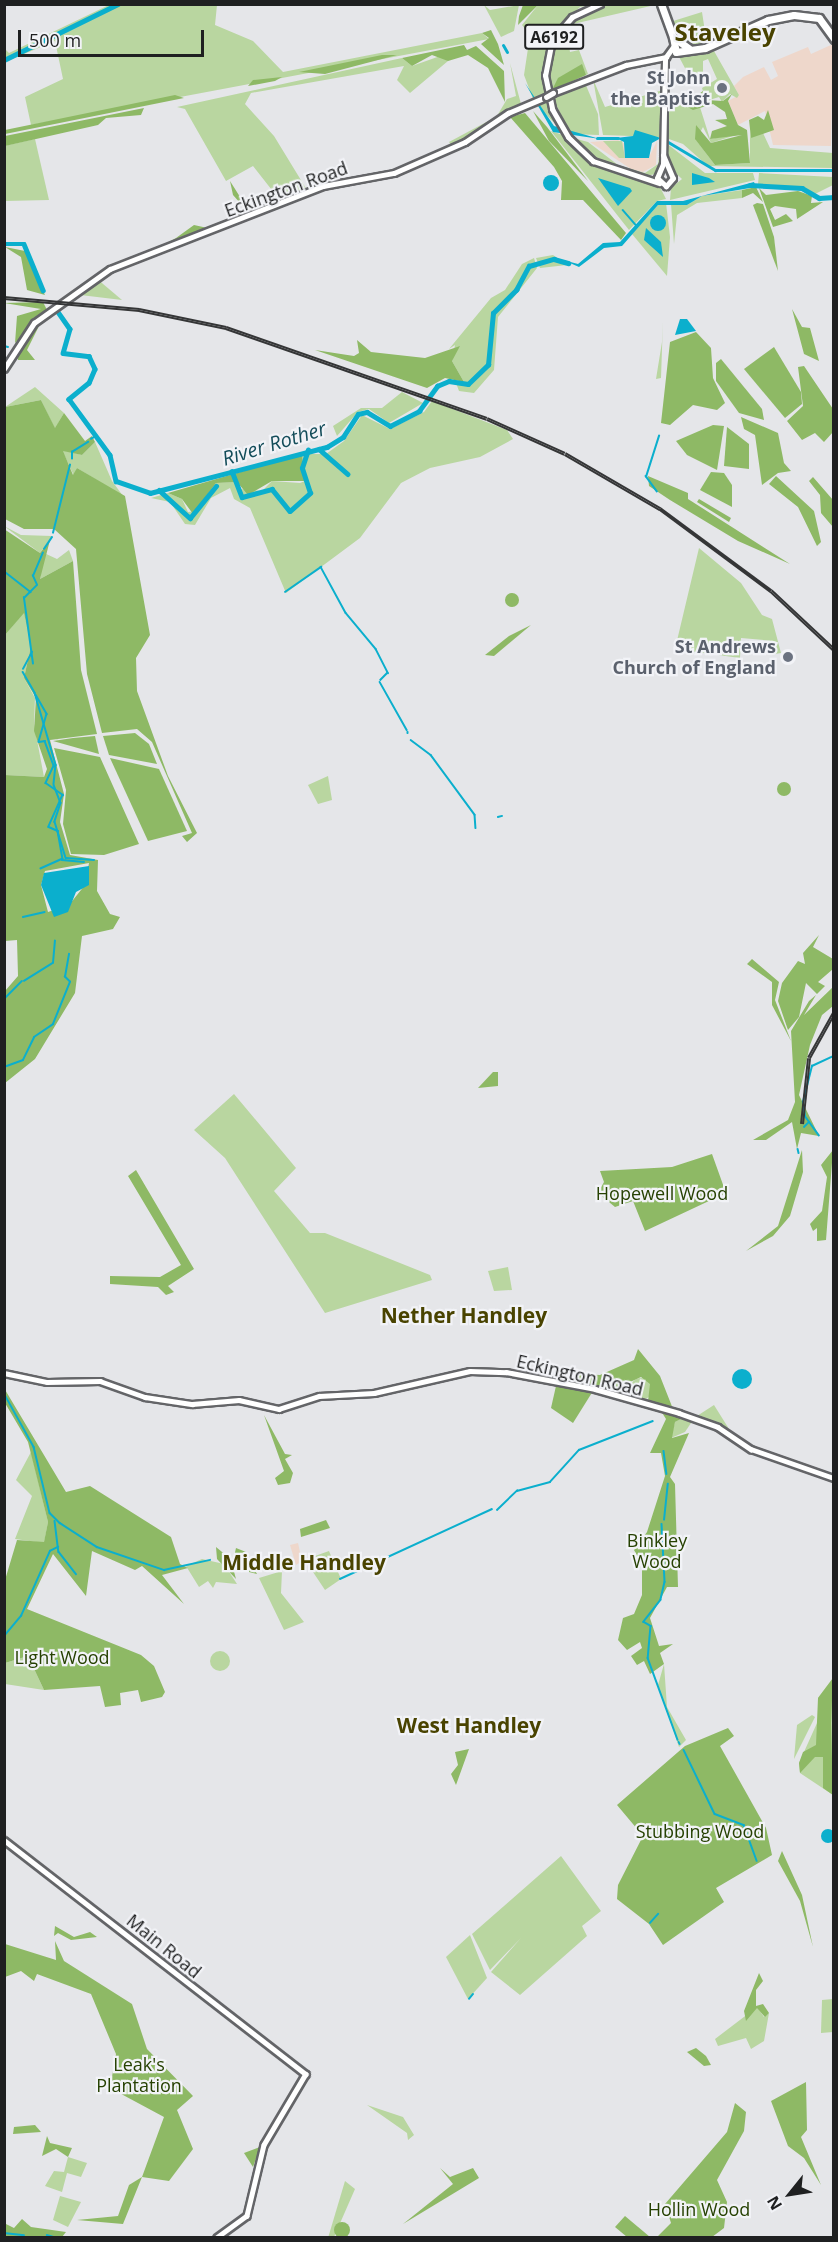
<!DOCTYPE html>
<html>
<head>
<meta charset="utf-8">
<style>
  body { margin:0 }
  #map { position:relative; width:838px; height:2242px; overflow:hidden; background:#e5e6e9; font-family:"Open Sans",sans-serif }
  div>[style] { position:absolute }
  .commercial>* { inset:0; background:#eed7cb }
  .green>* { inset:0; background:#b9d6a0 }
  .round { border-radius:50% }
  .forest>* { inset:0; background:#8eb965 }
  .water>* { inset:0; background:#0bafcd }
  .stream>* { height:1.5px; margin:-0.75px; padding:0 0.75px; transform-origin:0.75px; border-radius:0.75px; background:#0bafcd }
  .canal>* { height:3px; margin:-1.5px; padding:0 1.5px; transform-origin:1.5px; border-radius:1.5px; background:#0bafcd }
  .river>* { height:4.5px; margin:-2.25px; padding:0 2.25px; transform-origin:2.25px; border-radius:2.25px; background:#0bafcd }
  .roads { filter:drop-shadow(2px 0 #646568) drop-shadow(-2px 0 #646568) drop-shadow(0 2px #646568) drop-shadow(0 -2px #646568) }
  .secondary>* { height:4.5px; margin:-2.25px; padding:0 2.25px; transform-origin:2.25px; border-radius:2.25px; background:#fff }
  .primary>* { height:5px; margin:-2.5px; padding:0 2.5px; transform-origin:2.5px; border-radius:2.5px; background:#fff }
  .highway>* { height:7px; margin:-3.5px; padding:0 3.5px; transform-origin:3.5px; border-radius:3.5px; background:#fff }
  .rail>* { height:4px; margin-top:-2px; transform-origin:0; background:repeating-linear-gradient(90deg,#f2f3f7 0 4.5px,#353637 0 9px); box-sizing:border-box; border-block:2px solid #353637 }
  .bridges { filter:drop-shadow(2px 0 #646568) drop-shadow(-2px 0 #646568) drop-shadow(0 2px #646568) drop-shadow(0 -2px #646568) }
  .secondary-bridge>* { height:4.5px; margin:-2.25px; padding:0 2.25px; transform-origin:2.25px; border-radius:2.25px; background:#fff }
  .dots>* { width:16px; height:16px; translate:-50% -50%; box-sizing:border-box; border:3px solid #f2f3f7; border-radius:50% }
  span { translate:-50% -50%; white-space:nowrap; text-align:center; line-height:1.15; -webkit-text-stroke:4.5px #f2f3f7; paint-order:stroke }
  .shield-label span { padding:2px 4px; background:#f2f3f7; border:2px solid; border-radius:4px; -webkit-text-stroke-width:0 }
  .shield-label { font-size:16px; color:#1f2021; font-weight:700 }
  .worship-label { font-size:18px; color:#5b616d; font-weight:700 }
  .right { translate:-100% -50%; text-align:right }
  .street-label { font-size:18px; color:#1f2021 }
  .park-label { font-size:18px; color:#264102 }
  .water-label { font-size:20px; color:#144d5a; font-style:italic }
  .quarter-label { font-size:21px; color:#494300; font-weight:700 }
  .district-label { font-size:24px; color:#494300; font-weight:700 }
  .frame { position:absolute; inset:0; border:6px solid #1f2021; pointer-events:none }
  .north { position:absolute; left:760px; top:2164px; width:60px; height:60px; -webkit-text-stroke:4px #f2f3f7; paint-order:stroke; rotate:240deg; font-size:16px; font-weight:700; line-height:24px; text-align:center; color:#1f2021 }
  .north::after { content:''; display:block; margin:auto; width:21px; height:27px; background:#1f2021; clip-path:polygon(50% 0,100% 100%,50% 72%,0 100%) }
  .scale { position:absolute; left:18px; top:30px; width:186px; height:27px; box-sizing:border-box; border:3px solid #1f2021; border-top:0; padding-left:8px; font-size:18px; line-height:21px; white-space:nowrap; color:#1f2021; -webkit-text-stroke:4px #f2f3f7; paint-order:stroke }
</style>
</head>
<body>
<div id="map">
  <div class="commercial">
    <div style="clip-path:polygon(833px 44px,831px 146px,773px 145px,765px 111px,738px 125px,728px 101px,739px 95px,734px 86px,743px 77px,764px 67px,771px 80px,778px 76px,772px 62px,808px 47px,811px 54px)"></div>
    <div style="clip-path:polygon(618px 140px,649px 157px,657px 141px,656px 165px,643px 172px,631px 169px,590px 142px)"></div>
    <div style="clip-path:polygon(298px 1543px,302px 1561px,296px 1565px,290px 1545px)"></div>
  </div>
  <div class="green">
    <div style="clip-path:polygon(111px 4px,217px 5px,215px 25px,253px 41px,283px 72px,482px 33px,489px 39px,31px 125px,25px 97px,63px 79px,55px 41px,5px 62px,4px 48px,9px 53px)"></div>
    <div style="clip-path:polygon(484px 5px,490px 10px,519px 5px,514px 31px,501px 37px)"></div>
    <div style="clip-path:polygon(538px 5px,594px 5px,580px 7px,553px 34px,541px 73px,545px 94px,533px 99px,524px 75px,530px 35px,522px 25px)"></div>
    <div style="clip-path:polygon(607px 5px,655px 5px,573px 24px,577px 39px,568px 41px,570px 52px,579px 50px,588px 74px,549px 92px,551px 48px,558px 34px,571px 20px)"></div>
    <div style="clip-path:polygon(702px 12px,707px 45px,680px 43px,670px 22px)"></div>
    <div style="clip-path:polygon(714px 51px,739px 95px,737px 98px,730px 94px,722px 102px,719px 97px,706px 101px,702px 88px,717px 79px,708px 59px,703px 61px,703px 76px,686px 70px,678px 55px)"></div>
    <div style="clip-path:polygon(443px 55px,448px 61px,410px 93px,397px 80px,404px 66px,251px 93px,245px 104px,274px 136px,307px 190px,291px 195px,275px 194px,253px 166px,226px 181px,185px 109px,177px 107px,402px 58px,412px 66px)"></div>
    <div style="clip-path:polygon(510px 63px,521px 104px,497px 116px,507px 99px,516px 96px)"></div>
    <div style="clip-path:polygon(593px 79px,605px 107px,663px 90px,659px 137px,603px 135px)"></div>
    <div style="clip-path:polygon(585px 83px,598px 114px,599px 135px,570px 134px,552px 96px)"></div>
    <div style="clip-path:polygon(694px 99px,684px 103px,699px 104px,710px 139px,742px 133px,711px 143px,703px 127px,696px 140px,715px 165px,750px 163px,750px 129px,751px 138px,755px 134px,767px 131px,770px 131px,763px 133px,770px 148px,833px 153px,833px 168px,708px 166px,683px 144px,666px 138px,670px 106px)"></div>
    <div style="clip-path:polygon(547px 100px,553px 114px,563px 132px,536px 104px)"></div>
    <div style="clip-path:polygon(492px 119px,470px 139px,452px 146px,449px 142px)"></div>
    <div style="clip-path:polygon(551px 131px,566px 136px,602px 168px,659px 185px,666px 199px,657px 201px,629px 230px)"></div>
    <div style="clip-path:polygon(573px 138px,588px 142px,618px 165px,645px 173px,658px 164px,661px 141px,661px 162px,655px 174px,642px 177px,601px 162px)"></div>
    <div style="clip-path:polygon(35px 139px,49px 200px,5px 201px,4px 146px)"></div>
    <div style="clip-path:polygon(603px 141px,622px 141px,625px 158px,619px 158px)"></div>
    <div style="clip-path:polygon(666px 143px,705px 173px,753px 173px,755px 180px,670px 200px,671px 188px,682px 179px,666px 164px)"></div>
    <div style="clip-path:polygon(759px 173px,833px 177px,833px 185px,815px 194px,800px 187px,758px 184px)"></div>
    <div style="clip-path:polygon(742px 190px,742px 198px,697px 203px,677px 215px,674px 244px,671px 204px,687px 205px,702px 196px)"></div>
    <div style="clip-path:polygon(666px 203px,670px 237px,667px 276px,632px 234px,658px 205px)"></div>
    <div style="clip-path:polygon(553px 255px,567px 265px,540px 268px,536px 258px)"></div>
    <div style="clip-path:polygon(534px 258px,537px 268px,498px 317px,494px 370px,474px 393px,459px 391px,456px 383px,464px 382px,452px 361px,455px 345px,449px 349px,491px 298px,505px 290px,522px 264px)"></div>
    <div style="clip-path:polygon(96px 278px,122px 300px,72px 294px)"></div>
    <div style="clip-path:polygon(663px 320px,661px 378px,656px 379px,662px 342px)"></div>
    <div style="clip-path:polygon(35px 387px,64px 413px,55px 429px,41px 400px,5px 407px)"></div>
    <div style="clip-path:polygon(402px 392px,423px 403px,389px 423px,369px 409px,358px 412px,337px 436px,333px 426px,361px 408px,382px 408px)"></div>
    <div style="clip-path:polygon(432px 401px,507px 430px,513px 439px,480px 457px,430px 468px,401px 483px,360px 538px,286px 593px,250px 508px,234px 499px,230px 488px,211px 498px,195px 525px,185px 524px,170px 502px,151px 498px,168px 493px,182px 499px,188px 512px,197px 511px,216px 483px,237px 482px,240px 489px,262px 491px,272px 481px,300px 483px,305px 481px,302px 454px,326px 454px,344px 441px,362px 415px,390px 429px,424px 412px)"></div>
    <div style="clip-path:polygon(95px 442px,112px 481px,123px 496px,77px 468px,74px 476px,62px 450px,82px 455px)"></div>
    <div style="clip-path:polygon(4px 526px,21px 535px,52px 536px,40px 553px)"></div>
    <div style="clip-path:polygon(699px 548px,741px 583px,762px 615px,772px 619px,781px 653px,775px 654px,774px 641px,741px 638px,740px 658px,675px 649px)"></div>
    <div style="clip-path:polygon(69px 550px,73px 561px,40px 579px,44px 553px,57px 559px)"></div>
    <div style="clip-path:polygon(24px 612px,31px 646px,24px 678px,35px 698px,34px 724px,44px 777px,5px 775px,5px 635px)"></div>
    <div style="clip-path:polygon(328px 776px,332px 800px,318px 804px,308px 785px)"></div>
    <div style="clip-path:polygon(234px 1094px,296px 1168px,274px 1191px,310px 1233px,325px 1233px,430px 1275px,432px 1280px,325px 1313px,225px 1158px,194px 1130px)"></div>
    <div style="clip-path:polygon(508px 1267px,512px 1290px,494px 1291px,488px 1271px)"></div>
    <div class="round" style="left:630px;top:1378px;width:22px;height:22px"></div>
    <div style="clip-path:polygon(714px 1405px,729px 1429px,697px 1416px)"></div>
    <div style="clip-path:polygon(685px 1417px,693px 1420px,685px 1432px,671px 1438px,675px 1422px)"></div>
    <div style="clip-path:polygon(31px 1452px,48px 1522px,44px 1543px,15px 1539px,32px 1496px,16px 1480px)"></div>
    <div style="clip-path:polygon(329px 1551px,341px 1579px,325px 1590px,311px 1569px,318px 1566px,315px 1556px)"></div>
    <div style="clip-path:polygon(202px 1559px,224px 1564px,237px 1584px,216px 1582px,213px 1588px,208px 1581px,199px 1587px,186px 1566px)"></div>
    <div style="clip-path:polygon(282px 1571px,281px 1593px,304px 1622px,284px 1630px,259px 1578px)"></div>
    <div class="round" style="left:210px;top:1651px;width:20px;height:20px"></div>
    <div style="clip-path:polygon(28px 1656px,44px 1690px,5px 1684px,5px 1663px)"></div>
    <div style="clip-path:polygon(664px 1664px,667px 1707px,686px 1740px,679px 1747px,658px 1685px)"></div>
    <div style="clip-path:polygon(833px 1678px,833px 1795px,800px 1773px,799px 1763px,822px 1712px,818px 1698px)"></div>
    <div style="clip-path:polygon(812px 1715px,815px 1717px,794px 1759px,797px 1725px)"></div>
    <div style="clip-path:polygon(561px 1856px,601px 1911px,582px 1926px,587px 1936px,520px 1995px,491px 1972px,521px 1938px,490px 1970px,472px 1934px)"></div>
    <div style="clip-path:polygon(470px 1935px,487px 1978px,468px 1999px,446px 1957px)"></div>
    <div style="clip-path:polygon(833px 1999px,833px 2032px,821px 2033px,822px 2000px)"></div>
    <div style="clip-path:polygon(757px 2007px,764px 2017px,769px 2013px,764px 2041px,751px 2049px,746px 2038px,718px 2046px,715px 2039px)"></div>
    <div style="clip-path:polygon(367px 2105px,403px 2117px,414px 2135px,408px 2140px,407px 2133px)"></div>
    <div style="clip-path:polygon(68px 2157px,87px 2163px,81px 2177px,67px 2173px,62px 2192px,45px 2186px,54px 2171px,64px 2172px)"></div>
    <div style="clip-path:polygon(345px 2181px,355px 2189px,334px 2237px,328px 2238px)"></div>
    <div style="clip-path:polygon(60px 2196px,81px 2202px,68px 2227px,53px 2220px)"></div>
  </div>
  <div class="forest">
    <div style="clip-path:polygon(523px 5px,538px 5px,518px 25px,519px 16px)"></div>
    <div style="clip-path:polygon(491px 30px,498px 44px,504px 65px,481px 44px,489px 38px,482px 33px)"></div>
    <div style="clip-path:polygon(464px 45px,467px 50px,476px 46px,504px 71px,505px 102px,488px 68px,468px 55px,448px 61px,432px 55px,412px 66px,402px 58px)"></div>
    <div style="clip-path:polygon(382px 55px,397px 55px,325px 74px,299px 72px)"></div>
    <div style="clip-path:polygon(582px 64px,586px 75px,552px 90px,558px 78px)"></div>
    <div style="clip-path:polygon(282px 77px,275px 81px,248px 86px,253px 80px)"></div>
    <div style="clip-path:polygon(703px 91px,706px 100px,723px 101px,732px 94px,728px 101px,738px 125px,747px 130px,750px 163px,715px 165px,695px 139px,696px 125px,711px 143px,742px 135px,710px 139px,712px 131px,727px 126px,715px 120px,727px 119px,725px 112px,713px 104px,693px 110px,684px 105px)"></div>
    <div style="clip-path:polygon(175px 95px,184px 98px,5px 134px,5px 130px)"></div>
    <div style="clip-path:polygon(144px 108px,141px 115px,106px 118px,98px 125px,5px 146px,5px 136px)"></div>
    <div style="clip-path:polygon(768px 110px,774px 130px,751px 138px,749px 120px,758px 116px,764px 120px)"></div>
    <div style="clip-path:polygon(533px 111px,547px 127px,588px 181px,549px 141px)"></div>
    <div style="clip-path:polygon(525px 113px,626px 233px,621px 240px,583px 200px,561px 200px,562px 181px,554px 167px,510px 117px)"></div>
    <div style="clip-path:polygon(230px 181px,247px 208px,255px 212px,249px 213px,233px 195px)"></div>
    <div style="clip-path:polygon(756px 187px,763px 202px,753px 193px,742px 198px,742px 190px)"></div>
    <div style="clip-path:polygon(759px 188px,766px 195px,798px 191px,812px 196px,811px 203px,823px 202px,797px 219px,796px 209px,775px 206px,770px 209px,775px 220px,786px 214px,793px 221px,773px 227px)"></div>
    <div style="clip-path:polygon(275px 194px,280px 193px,291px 195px,269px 205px,267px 196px)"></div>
    <div style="clip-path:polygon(757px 203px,763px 204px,774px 237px,778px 271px,753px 205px)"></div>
    <div style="clip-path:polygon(194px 225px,212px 229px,163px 245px,176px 238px)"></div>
    <div style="clip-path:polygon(5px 247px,25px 251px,45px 295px,27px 290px,21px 257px)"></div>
    <div style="clip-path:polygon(43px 302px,47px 310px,15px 343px,17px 316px,41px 309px,4px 303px)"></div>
    <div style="clip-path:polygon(792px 309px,802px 327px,810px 328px,819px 361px,804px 354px)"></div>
    <div style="clip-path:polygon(39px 326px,27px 350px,35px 360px,18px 360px,16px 350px)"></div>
    <div style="clip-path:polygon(696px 332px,711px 348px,713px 378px,725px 403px,717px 410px,693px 405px,670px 425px,661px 423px,670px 342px)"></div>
    <div style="clip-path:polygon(357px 340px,371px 352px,425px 358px,460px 346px,452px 361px,464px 382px,445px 378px,427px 388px,315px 350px,354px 356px,359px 353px)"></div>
    <div style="clip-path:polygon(774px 347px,801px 392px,802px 404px,785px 418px,744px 369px)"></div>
    <div style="clip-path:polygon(721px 359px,762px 409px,764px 420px,739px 413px,716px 381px,716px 363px)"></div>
    <div style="clip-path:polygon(804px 366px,833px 409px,833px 432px,824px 442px,815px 433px,802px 440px,787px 421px,803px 406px,798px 367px)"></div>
    <div style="clip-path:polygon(41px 400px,55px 428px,64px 413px,85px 441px,92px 436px,95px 442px,82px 455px,63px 451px,73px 475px,77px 468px,125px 496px,150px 635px,136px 658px,137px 691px,168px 776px,197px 833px,187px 842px,182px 836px,192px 833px,152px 742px,137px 729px,102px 733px,87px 674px,76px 549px,54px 529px,24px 529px,5px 519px,5px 407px)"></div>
    <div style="clip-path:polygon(741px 417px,778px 433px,784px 463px,791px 471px,778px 473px,762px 485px,755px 435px,744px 429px)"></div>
    <div style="clip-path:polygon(713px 425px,724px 426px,717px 470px,687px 455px,676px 441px)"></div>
    <div style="clip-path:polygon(727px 427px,749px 444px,749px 469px,724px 466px)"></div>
    <div style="clip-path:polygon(302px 454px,305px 481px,272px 481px,248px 495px,237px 482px,216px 483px,193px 514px,182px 499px,168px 493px)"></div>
    <div style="clip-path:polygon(711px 472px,724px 473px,732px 485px,732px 507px,700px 490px)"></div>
    <div style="clip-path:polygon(648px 476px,688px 493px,688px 499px,790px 564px,738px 541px,670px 500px,649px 486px)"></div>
    <div style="clip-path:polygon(776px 476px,814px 511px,821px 542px,817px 546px,798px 507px,769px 484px)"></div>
    <div style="clip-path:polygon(813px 477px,833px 500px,833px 527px,821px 513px,820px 495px,809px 481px)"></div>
    <div style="clip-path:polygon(699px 499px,731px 518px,729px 522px,697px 502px)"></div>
    <div style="clip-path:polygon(evenodd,4px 529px,40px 553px,50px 540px,40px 579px,73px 561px,81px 670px,97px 734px,50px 740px,64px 794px,60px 822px,70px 855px,98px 860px,97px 891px,110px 914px,120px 917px,113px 929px,82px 936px,75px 993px,35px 1059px,5px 1083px,5px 991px,18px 976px,17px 940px,5px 941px,5px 775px,44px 777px,47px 769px,34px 731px,36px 698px,24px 678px,31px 646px,24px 613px,5px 635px,4px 529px,89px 863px,85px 885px,69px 905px,48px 912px,41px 885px,45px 871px,89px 863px)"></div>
    <div class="round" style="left:505px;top:593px;width:14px;height:14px"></div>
    <div style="clip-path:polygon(531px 625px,494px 656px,485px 655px,509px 636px)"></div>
    <div style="clip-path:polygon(135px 733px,149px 744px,157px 764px,109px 755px,103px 736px)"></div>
    <div style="clip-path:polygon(95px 736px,99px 754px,53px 741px,73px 738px)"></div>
    <div style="clip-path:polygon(54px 748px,100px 757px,139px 844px,104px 855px,71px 854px,63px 824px,66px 790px)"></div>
    <div style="clip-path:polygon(110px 758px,159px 769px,187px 831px,148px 841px)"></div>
    <div class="round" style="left:777px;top:782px;width:14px;height:14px"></div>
    <div style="clip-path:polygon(819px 935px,813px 947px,833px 959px,833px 969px,818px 982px,825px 986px,817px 994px,806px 983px,799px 1017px,788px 1030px,778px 1001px,782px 983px,798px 961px,805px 964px,803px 953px)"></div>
    <div style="clip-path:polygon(752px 959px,779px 982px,775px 1000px,791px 1041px,772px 1005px,772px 982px,747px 964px)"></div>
    <div style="clip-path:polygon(833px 987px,833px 1006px,822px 1015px,810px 1045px,799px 1095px,819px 1136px,801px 1133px,797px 1149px,792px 1122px,766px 1140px,753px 1140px,788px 1120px,795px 1102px,791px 1031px,809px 1001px,816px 995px,804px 1015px)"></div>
    <div style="clip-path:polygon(493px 1072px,498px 1072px,498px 1086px,478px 1088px)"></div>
    <div style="clip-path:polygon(802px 1150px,803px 1172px,790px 1216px,773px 1236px,746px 1251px,778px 1226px)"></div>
    <div style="clip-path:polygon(833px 1150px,826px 1240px,817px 1241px,817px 1228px,813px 1231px,810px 1224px,822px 1211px,827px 1177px,821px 1165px)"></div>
    <div style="clip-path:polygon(712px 1154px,726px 1193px,645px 1231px,633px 1201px,615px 1207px,598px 1193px,604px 1182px,600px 1171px,672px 1167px)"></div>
    <div style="clip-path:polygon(136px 1170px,194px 1269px,168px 1286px,174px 1292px,166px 1295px,158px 1287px,110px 1284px,110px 1276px,160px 1277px,181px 1265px,128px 1176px)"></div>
    <div style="clip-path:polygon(638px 1349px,660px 1376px,673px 1409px,648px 1401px,650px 1384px,641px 1377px,630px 1382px,632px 1395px,569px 1384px,581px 1374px,600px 1375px,634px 1360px)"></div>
    <div style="clip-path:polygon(556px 1386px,593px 1391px,573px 1423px,551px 1408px)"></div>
    <div style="clip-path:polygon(4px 1388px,66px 1492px,90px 1486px,171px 1537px,180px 1564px,188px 1568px,162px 1575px,184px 1604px,142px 1566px,135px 1570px,92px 1551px,86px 1596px,53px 1554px,27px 1609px,141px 1655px,154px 1666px,165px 1692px,162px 1697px,141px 1702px,138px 1690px,120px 1693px,121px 1705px,105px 1707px,100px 1686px,44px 1690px,28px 1656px,5px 1663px,5px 1580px,17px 1540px,44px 1542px,48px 1522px,28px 1442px,5px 1403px)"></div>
    <div style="clip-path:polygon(661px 1411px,685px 1417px,675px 1422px,672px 1438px,689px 1433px,670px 1477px,675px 1484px,678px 1587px,667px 1587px,650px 1618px,659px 1646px,673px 1644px,660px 1653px,664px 1664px,650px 1674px,644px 1661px,637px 1665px,631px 1656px,642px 1648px,640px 1642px,627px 1650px,618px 1640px,623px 1618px,634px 1614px,642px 1595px,642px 1565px,634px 1550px,647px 1532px,665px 1476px,661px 1453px,650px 1453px,666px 1419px)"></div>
    <div style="clip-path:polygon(264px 1415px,285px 1454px,292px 1455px,285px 1459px,293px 1473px,290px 1483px,278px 1485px,275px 1478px,284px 1471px)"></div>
    <div style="clip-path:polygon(326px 1520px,330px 1528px,301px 1537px,300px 1529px)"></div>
    <div style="clip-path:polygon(216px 1547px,233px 1561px,236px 1548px,246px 1552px,257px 1574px,233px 1568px,236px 1579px,217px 1559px)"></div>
    <div style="clip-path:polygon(833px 1678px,831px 1723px,833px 1795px,823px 1788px,823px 1757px,815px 1757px,800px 1773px,799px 1763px,803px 1752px,816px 1745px,818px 1698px)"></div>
    <div style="clip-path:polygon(728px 1728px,734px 1736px,720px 1746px,766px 1828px,772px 1855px,716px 1888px,724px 1902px,663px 1945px,649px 1924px,617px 1899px,618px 1885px,643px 1836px,617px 1805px,685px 1746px)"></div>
    <div style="clip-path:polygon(469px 1749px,456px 1785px,451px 1774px,458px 1765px,455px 1752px)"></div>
    <div style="clip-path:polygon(782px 1851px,802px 1895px,813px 1947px,800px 1901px,778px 1861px)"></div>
    <div style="clip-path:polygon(55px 1926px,74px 1937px,90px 1932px,97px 1937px,71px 1940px,58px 1933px,54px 1936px)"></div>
    <div style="clip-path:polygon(55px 1941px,64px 1961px,132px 2004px,147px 2049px,193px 2096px,177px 2110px,193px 2149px,169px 2181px,142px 2177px,123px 2224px,77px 2220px,118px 2216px,129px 2185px,142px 2177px,164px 2117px,110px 2088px,116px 2054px,91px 1994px,37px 1974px,34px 1981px,21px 1971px,5px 1977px,5px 1944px,56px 1960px)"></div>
    <div style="clip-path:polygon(759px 1973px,763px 1981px,756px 1990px,756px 2006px,763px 2004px,769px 2013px,765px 2017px,757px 2008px,746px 2021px,744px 2011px)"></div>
    <div style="clip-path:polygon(696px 2048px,706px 2056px,711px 2065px,704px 2066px,687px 2052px)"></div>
    <div style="clip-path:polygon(806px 2082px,807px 2130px,801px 2137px,821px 2185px,804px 2158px,788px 2146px,771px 2101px)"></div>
    <div style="clip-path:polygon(735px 2103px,746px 2112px,744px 2131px,717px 2180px,727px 2202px,724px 2228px,712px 2237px,657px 2237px,671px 2223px,665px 2204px,727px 2132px)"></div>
    <div style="clip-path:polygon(35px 2125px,41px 2132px,13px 2134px,14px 2127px)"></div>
    <div style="clip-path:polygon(47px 2136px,50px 2143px,72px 2148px,68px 2157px,56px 2149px,42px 2156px)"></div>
    <div style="clip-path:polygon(260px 2147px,253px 2167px,244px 2153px)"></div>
    <div style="clip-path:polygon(440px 2168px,450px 2177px,473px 2168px,479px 2178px,403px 2224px,453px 2184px)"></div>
    <div style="clip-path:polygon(625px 2216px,650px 2237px,627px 2237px,615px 2227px)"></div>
    <div style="clip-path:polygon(22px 2219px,31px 2227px,66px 2232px,62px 2237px,5px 2237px,4px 2223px,14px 2228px)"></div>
    <div class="round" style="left:334px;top:2222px;width:16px;height:16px"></div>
  </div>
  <div class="water">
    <div style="clip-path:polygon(525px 83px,554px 126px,600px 139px,553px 132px)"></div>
    <div style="clip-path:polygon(635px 130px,661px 138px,652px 143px,649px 158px,625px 158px,624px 142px,616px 138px,633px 136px)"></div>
    <div style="clip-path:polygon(692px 173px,709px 178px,715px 182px,692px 185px)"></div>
    <div class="round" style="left:543px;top:175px;width:16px;height:16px"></div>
    <div style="clip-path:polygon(598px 178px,630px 188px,632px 191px,618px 206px)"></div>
    <div style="clip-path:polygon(754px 182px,756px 187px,702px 196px,687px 205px,658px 205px,622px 246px,604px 248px,579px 267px,563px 260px,578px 264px,603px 243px,620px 242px,657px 201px,683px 201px)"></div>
    <div class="round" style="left:650px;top:215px;width:16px;height:16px"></div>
    <div style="clip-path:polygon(646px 228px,661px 242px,663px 257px,644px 240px)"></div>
    <div style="clip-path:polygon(680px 319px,687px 319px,696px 331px,675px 335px)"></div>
    <div style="clip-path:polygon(89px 866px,89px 885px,76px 892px,68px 912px,54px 917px,41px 885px,44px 873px)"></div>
    <div class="round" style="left:732px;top:1369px;width:20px;height:20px"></div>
    <div class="round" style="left:821px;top:1829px;width:14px;height:14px"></div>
  </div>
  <div class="stream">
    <div style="left:623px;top:210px;width:20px;rotate:49deg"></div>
    <div style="left:4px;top:346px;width:4px;rotate:14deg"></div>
    <div style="left:91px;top:439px;width:6px;rotate:-31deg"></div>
    <div style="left:72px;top:459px;width:7px;rotate:-90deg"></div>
    <div style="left:72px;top:452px;width:19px;rotate:-32deg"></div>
    <div style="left:657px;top:492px;width:19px;rotate:-126deg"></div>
    <div style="left:646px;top:477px;width:43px;rotate:-72.4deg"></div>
    <div style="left:53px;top:533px;width:70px;rotate:-76deg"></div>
    <div style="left:44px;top:549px;width:14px;rotate:-56deg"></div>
    <div style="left:4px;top:571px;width:34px;rotate:38deg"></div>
    <div style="left:285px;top:592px;width:44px;rotate:-34.8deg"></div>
    <div style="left:321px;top:567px;width:52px;rotate:61.5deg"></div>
    <div style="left:346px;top:613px;width:47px;rotate:50.2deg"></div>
    <div style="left:376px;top:649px;width:27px;rotate:63deg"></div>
    <div style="left:388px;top:673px;width:10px;rotate:135deg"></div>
    <div style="left:33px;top:664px;width:67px;rotate:-97.8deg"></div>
    <div style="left:24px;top:598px;width:18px;rotate:-45deg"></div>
    <div style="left:37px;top:585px;width:10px;rotate:-114deg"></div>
    <div style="left:33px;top:576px;width:25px;rotate:-67deg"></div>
    <div style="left:23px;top:669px;width:19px;rotate:-62deg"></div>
    <div style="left:23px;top:672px;width:24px;rotate:60deg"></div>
    <div style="left:35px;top:693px;width:75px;rotate:73.7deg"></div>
    <div style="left:56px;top:765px;width:19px;rotate:96deg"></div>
    <div style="left:380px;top:682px;width:55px;rotate:60.6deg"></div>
    <div style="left:36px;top:695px;width:22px;rotate:60deg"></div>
    <div style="left:47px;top:714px;width:29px;rotate:106deg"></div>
    <div style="left:39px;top:742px;width:6px;rotate:-9deg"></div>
    <div style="left:45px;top:741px;width:27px;rotate:70deg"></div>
    <div style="left:54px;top:766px;width:19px;rotate:115deg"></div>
    <div style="left:46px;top:783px;width:21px;rotate:35deg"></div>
    <div style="left:63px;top:795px;width:35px;rotate:114deg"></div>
    <div style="left:49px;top:827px;width:10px;rotate:24deg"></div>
    <div style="left:58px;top:831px;width:28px;rotate:80deg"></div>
    <div style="left:63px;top:859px;width:24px;rotate:156deg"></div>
    <div style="left:408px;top:732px;width:1px;rotate:90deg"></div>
    <div style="left:411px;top:740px;width:25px;rotate:37deg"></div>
    <div style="left:431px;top:755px;width:74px;rotate:53.7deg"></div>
    <div style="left:475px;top:815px;width:13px;rotate:86deg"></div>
    <div style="left:54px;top:785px;width:19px;rotate:69deg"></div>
    <div style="left:61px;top:803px;width:20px;rotate:108deg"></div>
    <div style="left:55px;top:822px;width:38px;rotate:73deg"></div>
    <div style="left:66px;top:858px;width:28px;rotate:4deg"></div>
    <div style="left:498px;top:817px;width:4px;rotate:-14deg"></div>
    <div style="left:62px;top:860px;width:22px;rotate:5deg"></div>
    <div style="left:23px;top:917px;width:22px;rotate:-13deg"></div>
    <div style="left:24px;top:981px;width:34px;rotate:-32deg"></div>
    <div style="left:53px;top:963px;width:22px;rotate:-85deg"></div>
    <div style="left:4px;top:999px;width:25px;rotate:-45deg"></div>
    <div style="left:833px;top:1054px;width:15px;rotate:-86deg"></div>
    <div style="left:4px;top:1067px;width:20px;rotate:-20deg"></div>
    <div style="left:23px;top:1060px;width:25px;rotate:-64deg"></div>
    <div style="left:34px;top:1037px;width:23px;rotate:-34deg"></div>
    <div style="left:53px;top:1024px;width:45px;rotate:-68deg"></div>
    <div style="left:70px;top:982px;width:7px;rotate:-135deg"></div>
    <div style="left:65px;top:977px;width:23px;rotate:-80deg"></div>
    <div style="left:804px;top:1127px;width:7px;rotate:-45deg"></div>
    <div style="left:819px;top:1136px;width:24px;rotate:-126deg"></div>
    <div style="left:805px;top:1117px;width:15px;rotate:-98deg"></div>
    <div style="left:803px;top:1102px;width:37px;rotate:-76deg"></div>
    <div style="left:812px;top:1066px;width:23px;rotate:-25deg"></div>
    <div style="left:798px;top:1149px;width:4px;rotate:76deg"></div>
    <div style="left:53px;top:1384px;width:6px;rotate:9deg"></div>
    <div style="left:4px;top:1393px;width:62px;rotate:60.9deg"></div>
    <div style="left:34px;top:1447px;width:68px;rotate:76.4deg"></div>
    <div style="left:50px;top:1513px;width:14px;rotate:45deg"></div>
    <div style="left:60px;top:1523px;width:44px;rotate:33deg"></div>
    <div style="left:97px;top:1547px;width:71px;rotate:18.9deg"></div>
    <div style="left:164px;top:1570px;width:47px;rotate:-12.3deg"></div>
    <div style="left:664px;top:1451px;width:23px;rotate:83deg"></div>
    <div style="left:497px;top:1510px;width:28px;rotate:-44deg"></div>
    <div style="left:517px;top:1491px;width:34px;rotate:-15deg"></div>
    <div style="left:550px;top:1482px;width:43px;rotate:-47.8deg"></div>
    <div style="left:579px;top:1450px;width:79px;rotate:-21.4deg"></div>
    <div style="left:664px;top:1520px;width:36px;rotate:-84deg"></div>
    <div style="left:55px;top:1521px;width:31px;rotate:83deg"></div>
    <div style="left:59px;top:1552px;width:28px;rotate:52deg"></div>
    <div style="left:662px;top:1524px;width:58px;rotate:87deg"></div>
    <div style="left:665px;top:1582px;width:18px;rotate:103deg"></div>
    <div style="left:661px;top:1600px;width:28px;rotate:128deg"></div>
    <div style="left:644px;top:1622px;width:8px;rotate:30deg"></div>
    <div style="left:651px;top:1626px;width:32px;rotate:95deg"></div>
    <div style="left:648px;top:1658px;width:87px;rotate:69.9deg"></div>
    <div style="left:340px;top:1579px;width:167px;rotate:-24.7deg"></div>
    <div style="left:5px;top:1635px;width:25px;rotate:-50deg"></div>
    <div style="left:21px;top:1616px;width:71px;rotate:-66deg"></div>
    <div style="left:50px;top:1551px;width:9px;rotate:-27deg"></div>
    <div style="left:679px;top:1742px;width:2px;rotate:63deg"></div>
    <div style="left:684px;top:1750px;width:71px;rotate:64.2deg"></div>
    <div style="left:715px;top:1814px;width:31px;rotate:21deg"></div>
    <div style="left:744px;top:1825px;width:38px;rotate:70deg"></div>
    <div style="left:650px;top:1923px;width:12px;rotate:-48deg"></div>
    <div style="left:469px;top:1999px;width:6px;rotate:-51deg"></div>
    <div style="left:4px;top:2233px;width:20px;rotate:6deg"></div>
    <div style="left:47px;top:2235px;width:10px;rotate:17deg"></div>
  </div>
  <div class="canal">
    <div style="left:503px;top:45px;width:8px;rotate:60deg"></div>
    <div style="left:597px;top:138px;width:21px"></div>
    <div style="left:663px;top:139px;width:61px;rotate:30.8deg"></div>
    <div style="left:715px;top:170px;width:119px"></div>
  </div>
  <div class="river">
    <div style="left:4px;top:60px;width:127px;rotate:-26.2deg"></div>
    <div style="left:750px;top:185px;width:52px;rotate:3.3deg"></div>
    <div style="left:802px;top:188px;width:20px;rotate:30deg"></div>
    <div style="left:819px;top:198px;width:15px;rotate:-4deg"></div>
    <div style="left:4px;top:244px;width:20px"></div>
    <div style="left:24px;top:244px;width:50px;rotate:67.6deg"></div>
    <div style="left:56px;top:309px;width:24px;rotate:55deg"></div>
    <div style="left:70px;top:329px;width:25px;rotate:106deg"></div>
    <div style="left:63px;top:353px;width:26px;rotate:7deg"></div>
    <div style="left:89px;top:356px;width:14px;rotate:65deg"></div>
    <div style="left:95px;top:369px;width:15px;rotate:113deg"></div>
    <div style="left:89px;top:383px;width:26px;rotate:141deg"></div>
    <div style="left:69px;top:399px;width:69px;rotate:53.8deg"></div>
    <div style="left:110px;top:455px;width:27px;rotate:77deg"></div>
    <div style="left:116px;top:481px;width:36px;rotate:19deg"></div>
    <div style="left:150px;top:493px;width:183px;rotate:-14.6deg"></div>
    <div style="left:327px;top:447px;width:19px;rotate:-32deg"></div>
    <div style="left:343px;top:437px;width:27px;rotate:-57deg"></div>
    <div style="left:358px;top:414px;width:9px;rotate:-13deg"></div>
    <div style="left:367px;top:412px;width:27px;rotate:31deg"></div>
    <div style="left:390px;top:426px;width:33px;rotate:-27deg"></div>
    <div style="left:419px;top:411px;width:31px;rotate:-54deg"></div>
    <div style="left:437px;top:386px;width:13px;rotate:-23deg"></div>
    <div style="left:449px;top:381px;width:19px;rotate:9deg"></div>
    <div style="left:468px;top:384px;width:28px;rotate:-44deg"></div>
    <div style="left:488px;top:365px;width:52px;rotate:-84.5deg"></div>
    <div style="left:493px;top:313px;width:33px;rotate:-45deg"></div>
    <div style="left:516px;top:290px;width:27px;rotate:-62deg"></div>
    <div style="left:529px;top:266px;width:26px;rotate:-16deg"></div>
    <div style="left:554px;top:259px;width:15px;rotate:16deg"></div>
    <div style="left:319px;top:449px;width:38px;rotate:41deg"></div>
    <div style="left:232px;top:471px;width:28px;rotate:69deg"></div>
    <div style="left:242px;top:497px;width:31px;rotate:-15deg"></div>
    <div style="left:272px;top:489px;width:28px;rotate:51deg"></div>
    <div style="left:290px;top:511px;width:27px;rotate:-42deg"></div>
    <div style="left:310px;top:493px;width:26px;rotate:-108deg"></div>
    <div style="left:302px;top:468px;width:19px;rotate:-72deg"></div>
    <div style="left:159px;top:490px;width:42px;rotate:42.1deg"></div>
    <div style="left:190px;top:518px;width:41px;rotate:-50.9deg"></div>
  </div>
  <div class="roads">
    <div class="secondary">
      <div style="left:553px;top:93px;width:78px;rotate:-21deg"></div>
      <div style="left:626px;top:65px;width:41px;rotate:-11.3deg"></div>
      <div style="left:4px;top:369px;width:55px;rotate:-56.9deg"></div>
      <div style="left:34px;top:323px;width:93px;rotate:-35.4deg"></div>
      <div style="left:110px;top:269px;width:229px;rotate:-21.3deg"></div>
      <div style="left:323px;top:186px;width:72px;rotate:-10.4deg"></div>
      <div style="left:394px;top:173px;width:77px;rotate:-23.6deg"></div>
      <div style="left:465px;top:142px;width:52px;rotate:-34deg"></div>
      <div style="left:508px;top:113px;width:41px;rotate:-22.8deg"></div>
      <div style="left:4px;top:1373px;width:44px;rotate:11.8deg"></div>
      <div style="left:47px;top:1382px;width:53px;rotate:-1.1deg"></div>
      <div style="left:100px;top:1381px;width:48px;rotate:19.6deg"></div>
      <div style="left:145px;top:1397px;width:48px;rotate:8.5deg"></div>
      <div style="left:192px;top:1404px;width:47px;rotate:-4.9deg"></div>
      <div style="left:239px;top:1400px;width:41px;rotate:12.7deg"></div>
      <div style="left:279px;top:1409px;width:42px;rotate:-18deg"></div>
      <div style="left:319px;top:1396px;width:55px;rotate:-3.1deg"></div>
      <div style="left:374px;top:1393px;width:98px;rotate:-12.9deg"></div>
      <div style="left:470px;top:1371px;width:36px;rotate:2deg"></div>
      <div style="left:506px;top:1372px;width:91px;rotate:10.8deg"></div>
      <div style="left:595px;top:1389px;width:87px;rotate:15.9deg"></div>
      <div style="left:679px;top:1413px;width:41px;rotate:19.7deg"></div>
      <div style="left:718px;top:1427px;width:40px;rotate:34deg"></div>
      <div style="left:751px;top:1449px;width:88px;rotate:19.3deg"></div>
      <div style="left:4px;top:1840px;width:382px;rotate:37.8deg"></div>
      <div style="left:306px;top:2074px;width:82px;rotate:120.6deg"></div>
      <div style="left:264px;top:2145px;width:73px;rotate:103.5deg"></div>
      <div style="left:247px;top:2216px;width:37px;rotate:144deg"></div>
    </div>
    <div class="primary">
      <div style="left:600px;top:4px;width:31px;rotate:155deg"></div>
      <div style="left:572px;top:17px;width:30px;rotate:131deg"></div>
      <div style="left:552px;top:40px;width:36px;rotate:101deg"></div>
      <div style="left:545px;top:75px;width:35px;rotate:78deg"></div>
      <div style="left:552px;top:109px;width:32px;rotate:60deg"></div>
      <div style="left:568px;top:137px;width:35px;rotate:44deg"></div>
      <div style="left:593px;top:161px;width:70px;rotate:18.4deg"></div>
      <div style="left:663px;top:155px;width:25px;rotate:67deg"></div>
      <div style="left:673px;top:178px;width:11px;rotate:131deg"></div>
      <div style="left:666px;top:186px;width:12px;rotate:-138deg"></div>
      <div style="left:657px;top:178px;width:15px;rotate:-67deg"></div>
      <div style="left:663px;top:164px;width:106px;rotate:-88.9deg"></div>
      <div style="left:665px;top:58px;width:14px;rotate:-54deg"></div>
    </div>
    <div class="highway">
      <div style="left:661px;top:4px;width:35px;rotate:70deg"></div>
      <div style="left:673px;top:37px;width:19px;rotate:36deg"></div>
      <div style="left:673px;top:37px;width:15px;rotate:79deg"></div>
      <div style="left:676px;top:52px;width:29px;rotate:-8deg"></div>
      <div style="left:705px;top:48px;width:69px;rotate:-24deg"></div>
      <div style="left:768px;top:20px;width:26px;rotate:-11deg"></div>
      <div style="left:794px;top:15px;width:25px;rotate:7deg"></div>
      <div style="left:819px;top:18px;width:26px;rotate:54deg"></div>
    </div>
  </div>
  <div class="rail">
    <div style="left:4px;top:298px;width:136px;rotate:5.1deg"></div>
    <div style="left:139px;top:310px;width:89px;rotate:11.7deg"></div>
    <div style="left:226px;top:328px;width:276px;rotate:19.2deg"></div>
    <div style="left:487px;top:419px;width:85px;rotate:24.2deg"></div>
    <div style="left:565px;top:454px;width:110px;rotate:30.1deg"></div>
    <div style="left:660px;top:509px;width:138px;rotate:36.5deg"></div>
    <div style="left:771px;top:591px;width:86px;rotate:43.1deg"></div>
    <div style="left:802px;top:1124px;width:66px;rotate:-83.9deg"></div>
    <div style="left:809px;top:1058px;width:51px;rotate:-60.9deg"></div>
  </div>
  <div class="bridges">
    <div class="secondary-bridge">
      <div style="left:546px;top:97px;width:8px;rotate:-30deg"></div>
    </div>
  </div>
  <div class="dots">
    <div style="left:722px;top:88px;background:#6b7280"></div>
    <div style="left:788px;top:657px;background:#6b7280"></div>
  </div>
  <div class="shield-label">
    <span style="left:554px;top:37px">A6192</span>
  </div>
  <div class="worship-label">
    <span class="right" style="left:710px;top:88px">St John<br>the Baptist</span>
    <span class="right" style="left:776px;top:657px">St Andrews<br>Church of England</span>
  </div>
  <div class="street-label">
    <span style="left:286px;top:189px;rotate:-20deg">Eckington Road</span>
    <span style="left:580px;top:1375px;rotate:13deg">Eckington Road</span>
    <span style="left:164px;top:1946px;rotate:39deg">Main Road</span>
  </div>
  <div class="park-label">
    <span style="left:662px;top:1193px">Hopewell Wood</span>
    <span style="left:657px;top:1551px">Binkley<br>Wood</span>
    <span style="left:62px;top:1657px">Light Wood</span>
    <span style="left:700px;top:1831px">Stubbing Wood</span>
    <span style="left:139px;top:2075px">Leak's<br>Plantation</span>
    <span style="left:699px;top:2209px">Hollin Wood</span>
  </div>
  <div class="water-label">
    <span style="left:274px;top:443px;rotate:-17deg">River Rother</span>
  </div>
  <div class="quarter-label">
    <span style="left:464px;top:1315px">Nether Handley</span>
    <span style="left:304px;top:1562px">Middle Handley</span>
    <span style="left:469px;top:1725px">West Handley</span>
  </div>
  <div class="district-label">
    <span style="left:725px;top:32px">Staveley</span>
  </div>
  <div class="frame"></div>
  <div class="north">N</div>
  <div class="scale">500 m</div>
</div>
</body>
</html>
